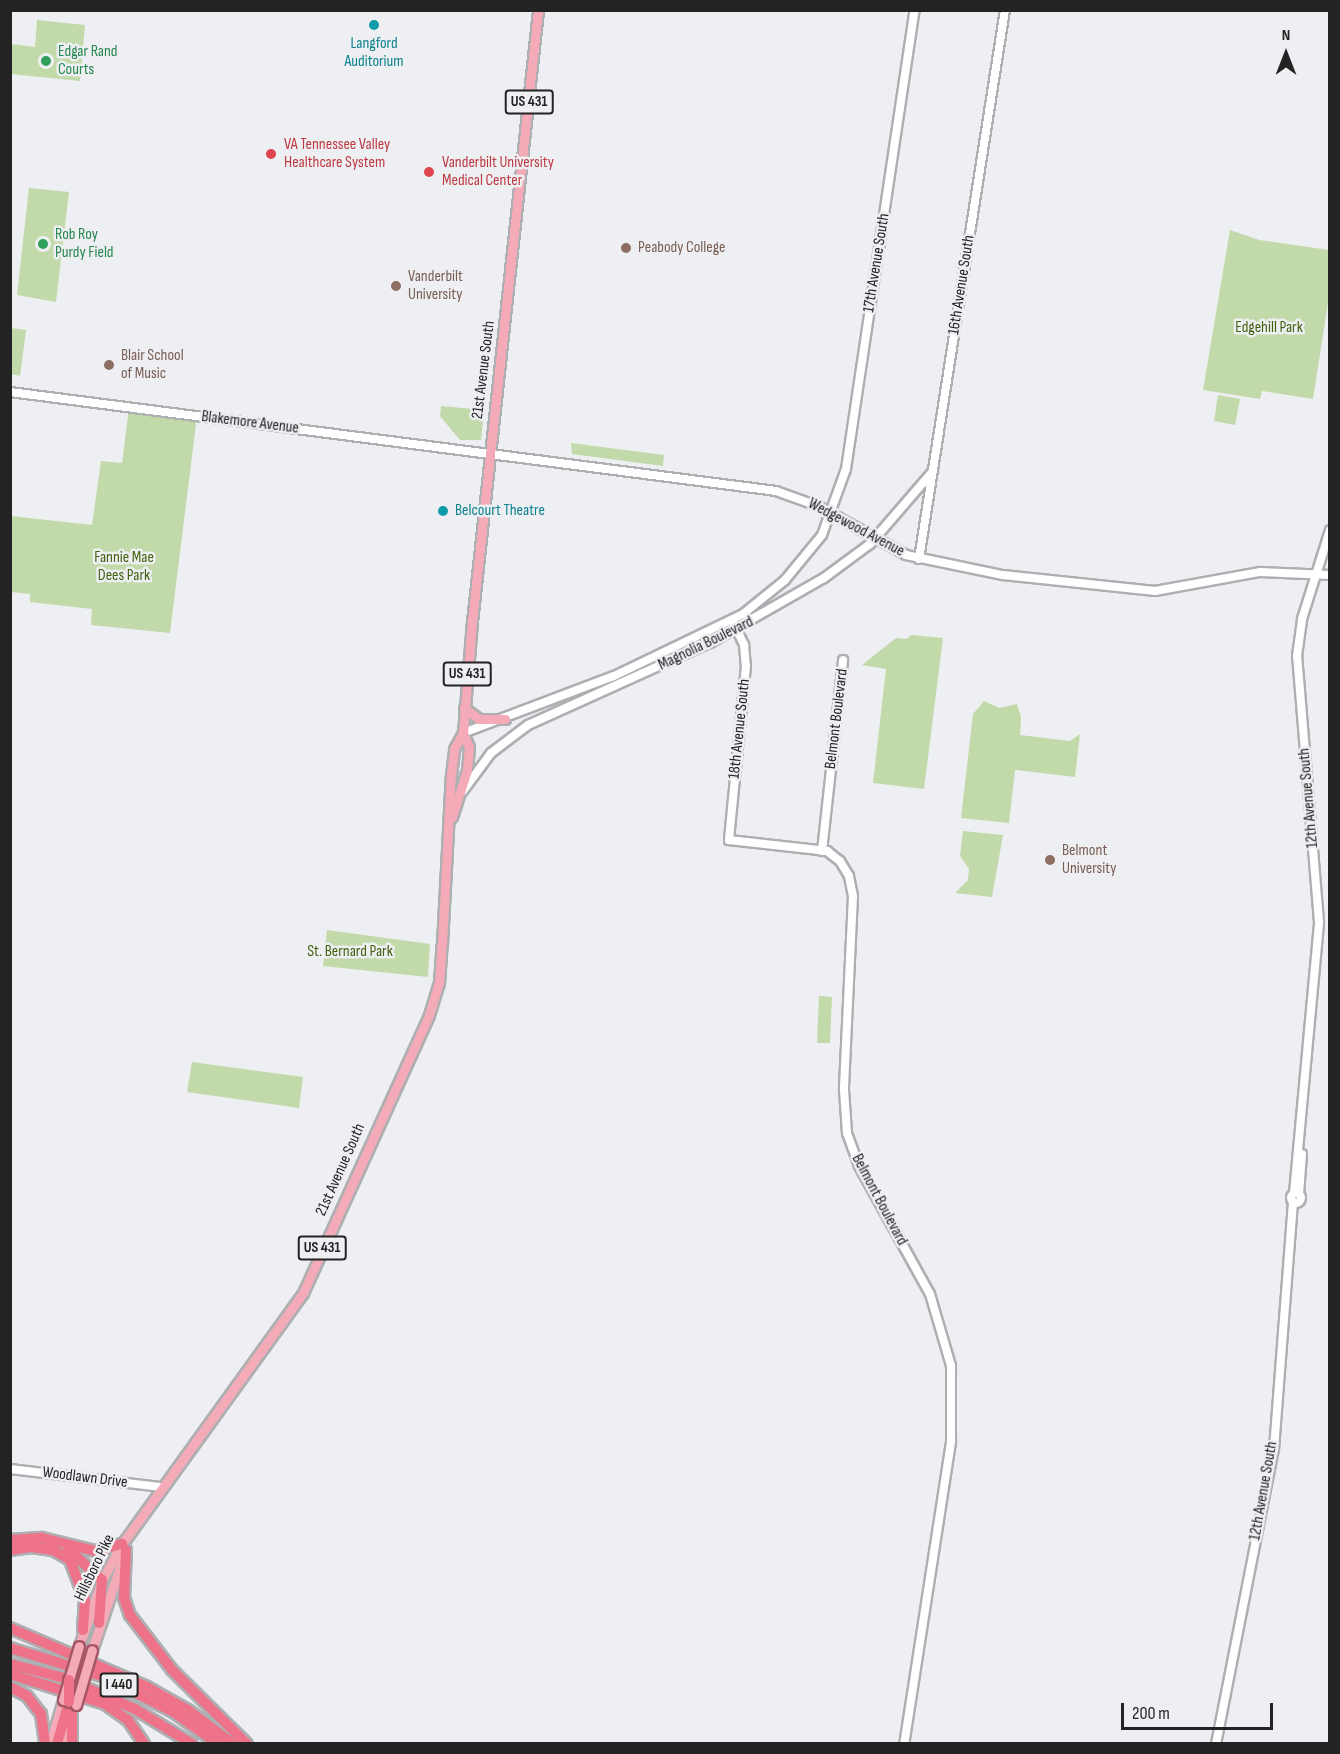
<!DOCTYPE html>
<html>
<head>
<meta charset="utf-8">
<style>
  body { margin:0 }
  #map { position:relative; width:1340px; height:1754px; overflow:hidden; background:#eeeff2; font-family:"Sofia Sans Condensed",sans-serif }
  div>[style] { position:absolute }
  .green>* { inset:0; background:#c2d9a9 }
  .roads { filter:drop-shadow(2px 0 #aeafb2) drop-shadow(-2px 0 #aeafb2) drop-shadow(0 2px #aeafb2) drop-shadow(0 -2px #aeafb2) }
  .tertiary>* { height:8px; margin:-4px; padding:0 4px; transform-origin:4px; border-radius:4px; background:#fff }
  .tertiary>.ring { margin:-4px; padding:0; box-sizing:content-box; background:none; border:8px solid #fff; border-radius:50% }
  .secondary>* { height:8px; margin:-4px; padding:0 4px; transform-origin:4px; border-radius:4px; background:#fff }
  .primary>* { height:9px; margin:-4.5px; padding:0 4.5px; transform-origin:4.5px; border-radius:4.5px; background:#f5aab8 }
  .motorway>* { height:10px; margin:-5px; padding:0 5px; transform-origin:5px; border-radius:5px; background:#ee7289 }
  .bridges { filter:drop-shadow(2px 0 #a75666) drop-shadow(-2px 0 #a75666) drop-shadow(0 2px #a75666) drop-shadow(0 -2px #a75666) }
  .primary-bridge>* { height:9px; margin:-4.5px; padding:0 4.5px; transform-origin:4.5px; border-radius:4.5px; background:#f5aab8 }
  .motorway-bridge>* { height:10px; margin:-5px; padding:0 5px; transform-origin:5px; border-radius:5px; background:#ee7289 }
  .dots>* { width:16px; height:16px; translate:-50% -50%; box-sizing:border-box; border:3px solid #eeeff2; border-radius:50% }
  span { translate:-50% -50%; white-space:nowrap; text-align:center; line-height:1.15; -webkit-text-stroke:5px #eeeff2; paint-order:stroke }
  .shield-label span { padding:2px 4px; background:#eeeff2; border:2px solid; border-radius:4px; -webkit-text-stroke-width:0 }
  .shield-label { font-size:15px; color:#232324; font-weight:700 }
  .culture-label { font-size:16px; color:#0d838f }
  .left { translate:0 -50%; text-align:left }
  .leisure-label { font-size:16px; color:#27864d }
  .health-label { font-size:16px; color:#be3a42 }
  .education-label { font-size:16px; color:#785e54 }
  .street-label { font-size:16px; color:#232324 }
  .park-label { font-size:16px; color:#42610d }
  .frame { position:absolute; inset:0; border:12px solid #232324; pointer-events:none }
  .north { position:absolute; left:1256px; top:24px; width:60px; height:60px; -webkit-text-stroke:4px #eeeff2; paint-order:stroke; rotate:0deg; font-size:16px; font-weight:700; line-height:24px; text-align:center; color:#232324 }
  .north::after { content:''; display:block; margin:auto; width:21px; height:27px; background:#232324; clip-path:polygon(50% 0,100% 100%,50% 72%,0 100%) }
  .scale { position:absolute; left:1121px; top:1703px; width:152px; height:27px; box-sizing:border-box; border:3px solid #232324; border-top:0; padding-left:8px; font-size:18px; line-height:21px; white-space:nowrap; color:#232324; -webkit-text-stroke:4px #eeeff2; paint-order:stroke }
</style>
</head>
<body>
<div id="map">
  <div class="green">
    <div style="clip-path:polygon(37px 20px,85px 25px,80px 81px,11px 74px,11px 44px,35px 47px)"></div>
    <div style="clip-path:polygon(29px 188px,69px 192px,56px 302px,17px 295px)"></div>
    <div style="clip-path:polygon(1230px 230px,1259px 240px,1329px 250px,1329px 296px,1313px 399px,1262px 391px,1260px 399px,1203px 390px)"></div>
    <div style="clip-path:polygon(11px 328px,26px 330px,20px 376px,11px 374px)"></div>
    <div style="clip-path:polygon(1218px 395px,1240px 399px,1235px 425px,1214px 421px)"></div>
    <div style="clip-path:polygon(441px 406px,484px 410px,481px 440px,460px 440px,440px 416px)"></div>
    <div style="clip-path:polygon(129px 408px,197px 416px,170px 633px,91px 625px,92px 609px,30px 602px,30px 594px,11px 592px,11px 516px,92px 525px,101px 461px,122px 463px)"></div>
    <div style="clip-path:polygon(571px 443px,664px 455px,663px 466px,572px 454px)"></div>
    <div style="clip-path:polygon(911px 635px,943px 638px,924px 789px,873px 783px,886px 669px,862px 665px,896px 638px,907px 639px)"></div>
    <div style="clip-path:polygon(984px 701px,999px 708px,1017px 704px,1021px 717px,1020px 735px,1070px 741px,1080px 734px,1075px 777px,1015px 770px,1009px 823px,961px 818px,973px 714px)"></div>
    <div style="clip-path:polygon(963px 831px,1003px 835px,992px 897px,955px 893px,968px 880px,969px 869px,960px 856px)"></div>
    <div style="clip-path:polygon(327px 930px,430px 944px,428px 977px,323px 966px)"></div>
    <div style="clip-path:polygon(819px 996px,832px 997px,830px 1043px,817px 1043px)"></div>
    <div style="clip-path:polygon(192px 1062px,303px 1077px,299px 1108px,187px 1092px)"></div>
  </div>
  <div class="roads">
    <div class="tertiary">
      <div style="left:732px;top:620px;width:28px;rotate:64deg"></div>
      <div style="left:744px;top:645px;width:21px;rotate:85deg"></div>
      <div style="left:746px;top:666px;width:175px;rotate:95.6deg"></div>
      <div style="left:729px;top:840px;width:99px;rotate:6.4deg"></div>
      <div style="left:827px;top:851px;width:16px;rotate:38deg"></div>
      <div style="left:840px;top:861px;width:17px;rotate:59deg"></div>
      <div style="left:849px;top:876px;width:20px;rotate:79deg"></div>
      <div style="left:853px;top:896px;width:194px;rotate:92.7deg"></div>
      <div style="left:844px;top:1090px;width:43px;rotate:86deg"></div>
      <div style="left:847px;top:1133px;width:35px;rotate:70deg"></div>
      <div style="left:859px;top:1166px;width:146px;rotate:61deg"></div>
      <div style="left:930px;top:1294px;width:75px;rotate:73.7deg"></div>
      <div style="left:951px;top:1366px;width:76px;rotate:90deg"></div>
      <div style="left:951px;top:1442px;width:306px;rotate:98.8deg"></div>
      <div style="left:822px;top:851px;width:192px;rotate:-83.7deg"></div>
      <div class="ring" style="left:1291px;top:1193px;width:2px;height:2px"></div>
    </div>
    <div class="secondary">
      <div style="left:10px;top:392px;width:772px;rotate:7.36deg"></div>
      <div style="left:776px;top:491px;width:45px;rotate:19.7deg"></div>
      <div style="left:818px;top:506px;width:101px;rotate:29.1deg"></div>
      <div style="left:906px;top:555px;width:99px;rotate:11.7deg"></div>
      <div style="left:1003px;top:575px;width:153px;rotate:6deg"></div>
      <div style="left:1155px;top:591px;width:107px;rotate:-10.3deg"></div>
      <div style="left:1260px;top:572px;width:70px;rotate:2.5deg"></div>
      <div style="left:919px;top:559px;width:556px;rotate:-81.1deg"></div>
      <div style="left:463px;top:733px;width:161px;rotate:-20.7deg"></div>
      <div style="left:614px;top:676px;width:143px;rotate:-25.7deg"></div>
      <div style="left:743px;top:614px;width:54px;rotate:-39deg"></div>
      <div style="left:785px;top:580px;width:58px;rotate:-50.6deg"></div>
      <div style="left:822px;top:535px;width:70px;rotate:-70deg"></div>
      <div style="left:846px;top:469px;width:464px;rotate:-81.5deg"></div>
      <div style="left:463px;top:791px;width:47px;rotate:-53.6deg"></div>
      <div style="left:491px;top:753px;width:46px;rotate:-37.1deg"></div>
      <div style="left:528px;top:725px;width:200px;rotate:-24.3deg"></div>
      <div style="left:710px;top:643px;width:131px;rotate:-29.7deg"></div>
      <div style="left:824px;top:578px;width:57px;rotate:-36.5deg"></div>
      <div style="left:870px;top:544px;width:96px;rotate:-49.2deg"></div>
      <div style="left:1294px;top:1193px;width:272px;rotate:-84.7deg"></div>
      <div style="left:1319px;top:922px;width:267px;rotate:-94.7deg"></div>
      <div style="left:1297px;top:656px;width:37px;rotate:-82deg"></div>
      <div style="left:1302px;top:619px;width:93px;rotate:-72.5deg"></div>
      <div style="left:1299px;top:1194px;width:40px;rotate:-85.7deg"></div>
      <div style="left:10px;top:1469px;width:151px;rotate:6.8deg"></div>
      <div style="left:1216px;top:1744px;width:301px;rotate:-78.9deg"></div>
      <div style="left:1274px;top:1449px;width:248px;rotate:-85.6deg"></div>
    </div>
    <div class="primary">
      <div style="left:464px;top:708px;width:19px;rotate:36deg"></div>
      <div style="left:479px;top:719px;width:26px"></div>
      <div style="left:452px;top:817px;width:49px;rotate:-72.3deg"></div>
      <div style="left:467px;top:770px;width:23px;rotate:-85deg"></div>
      <div style="left:469px;top:747px;width:15px;rotate:-113deg"></div>
      <div style="left:463px;top:733px;width:111px;rotate:-85.4deg"></div>
      <div style="left:472px;top:622px;width:616px;rotate:-83.84deg"></div>
      <div style="left:79px;top:1646px;width:70px;rotate:-70.8deg"></div>
      <div style="left:102px;top:1580px;width:41px;rotate:-60.9deg"></div>
      <div style="left:122px;top:1544px;width:309px;rotate:-54.2deg"></div>
      <div style="left:303px;top:1293px;width:305px;rotate:-65.6deg"></div>
      <div style="left:429px;top:1015px;width:34px;rotate:-73deg"></div>
      <div style="left:439px;top:983px;width:39px;rotate:-86deg"></div>
      <div style="left:442px;top:944px;width:169px;rotate:-87deg"></div>
      <div style="left:451px;top:775px;width:26px;rotate:-83deg"></div>
      <div style="left:454px;top:749px;width:18px;rotate:-61deg"></div>
      <div style="left:92px;top:1650px;width:100px;rotate:-71.4deg"></div>
      <div style="left:50px;top:1744px;width:46px;rotate:-73.5deg"></div>
      <div style="left:63px;top:1744px;width:25px;rotate:-74deg"></div>
    </div>
    <div class="motorway">
      <div style="left:10px;top:1540px;width:32px;rotate:-4deg"></div>
      <div style="left:42px;top:1538px;width:55px;rotate:13.8deg"></div>
      <div style="left:95px;top:1551px;width:28px;rotate:-15deg"></div>
      <div style="left:68px;top:1549px;width:46px;rotate:42.4deg"></div>
      <div style="left:102px;top:1580px;width:43px;rotate:94deg"></div>
      <div style="left:10px;top:1550px;width:21px;rotate:-8deg"></div>
      <div style="left:31px;top:1547px;width:22px;rotate:8deg"></div>
      <div style="left:53px;top:1550px;width:20px;rotate:30deg"></div>
      <div style="left:70px;top:1560px;width:43px;rotate:69.4deg"></div>
      <div style="left:85px;top:1600px;width:30px;rotate:94deg"></div>
      <div style="left:126px;top:1550px;width:48px;rotate:92.4deg"></div>
      <div style="left:124px;top:1598px;width:18px;rotate:71deg"></div>
      <div style="left:130px;top:1615px;width:69px;rotate:52.6deg"></div>
      <div style="left:172px;top:1670px;width:105px;rotate:44.6deg"></div>
      <div style="left:10px;top:1628px;width:149px;rotate:23.3deg"></div>
      <div style="left:147px;top:1687px;width:47px;rotate:29.3deg"></div>
      <div style="left:188px;top:1710px;width:56px;rotate:37.1deg"></div>
      <div style="left:10px;top:1648px;width:96px;rotate:16.9deg"></div>
      <div style="left:102px;top:1676px;width:78px;rotate:26.6deg"></div>
      <div style="left:172px;top:1711px;width:57px;rotate:35.7deg"></div>
      <div style="left:10px;top:1664px;width:56px;rotate:14.5deg"></div>
      <div style="left:64px;top:1678px;width:77px;rotate:23.6deg"></div>
      <div style="left:135px;top:1709px;width:67px;rotate:31.6deg"></div>
      <div style="left:10px;top:1674px;width:100px;rotate:17.5deg"></div>
      <div style="left:105px;top:1704px;width:28px;rotate:35deg"></div>
      <div style="left:128px;top:1720px;width:29px;rotate:56deg"></div>
      <div style="left:10px;top:1687px;width:19px;rotate:28deg"></div>
      <div style="left:27px;top:1696px;width:23px;rotate:52deg"></div>
      <div style="left:41px;top:1714px;width:30px;rotate:82deg"></div>
      <div style="left:57px;top:1744px;width:44px;rotate:-74.1deg"></div>
      <div style="left:72px;top:1744px;width:30px;rotate:-90deg"></div>
    </div>
  </div>
  <div class="bridges">
    <div class="primary-bridge">
      <div style="left:63px;top:1700px;width:56px;rotate:-73.5deg"></div>
      <div style="left:76px;top:1705px;width:57px;rotate:-73.8deg"></div>
    </div>
    <div class="motorway-bridge">
      <div style="left:69px;top:1680px;width:22px;rotate:90deg"></div>
    </div>
  </div>
  <div class="dots">
    <div style="left:374px;top:25px;background:#0f9aa8"></div>
    <div style="left:46px;top:61px;background:#2e9e5b"></div>
    <div style="left:271px;top:154px;background:#e0444e"></div>
    <div style="left:429px;top:172px;background:#e0444e"></div>
    <div style="left:43px;top:244px;background:#2e9e5b"></div>
    <div style="left:626px;top:248px;background:#8d6e63"></div>
    <div style="left:396px;top:286px;background:#8d6e63"></div>
    <div style="left:109px;top:365px;background:#8d6e63"></div>
    <div style="left:443px;top:511px;background:#0f9aa8"></div>
    <div style="left:1050px;top:860px;background:#8d6e63"></div>
  </div>
  <div class="shield-label">
    <span style="left:529px;top:102px">US 431</span>
    <span style="left:467px;top:674px">US 431</span>
    <span style="left:322px;top:1248px">US 431</span>
    <span style="left:119px;top:1685px">I 440</span>
  </div>
  <div class="culture-label">
    <span style="left:374px;top:53px">Langford<br>Auditorium</span>
    <span class="left" style="left:455px;top:511px">Belcourt Theatre</span>
  </div>
  <div class="leisure-label">
    <span class="left" style="left:58px;top:61px">Edgar Rand<br>Courts</span>
    <span class="left" style="left:55px;top:244px">Rob Roy<br>Purdy Field</span>
  </div>
  <div class="health-label">
    <span class="left" style="left:284px;top:154px">VA Tennessee Valley<br>Healthcare System</span>
    <span class="left" style="left:442px;top:172px">Vanderbilt University<br>Medical Center</span>
  </div>
  <div class="education-label">
    <span class="left" style="left:638px;top:248px">Peabody College</span>
    <span class="left" style="left:408px;top:286px">Vanderbilt<br>University</span>
    <span class="left" style="left:121px;top:365px">Blair School<br>of Music</span>
    <span class="left" style="left:1062px;top:860px">Belmont<br>University</span>
  </div>
  <div class="street-label">
    <span style="left:877px;top:263px;rotate:-81deg">17th Avenue South</span>
    <span style="left:962px;top:285px;rotate:-81deg">16th Avenue South</span>
    <span style="left:484px;top:370px;rotate:-83deg">21st Avenue South</span>
    <span style="left:250px;top:423px;rotate:7deg">Blakemore Avenue</span>
    <span style="left:856px;top:528px;rotate:28deg">Wedgewood Avenue</span>
    <span style="left:706px;top:644px;rotate:-26deg">Magnolia Boulevard</span>
    <span style="left:837px;top:719px;rotate:-83deg">Belmont Boulevard</span>
    <span style="left:740px;top:729px;rotate:-84deg">18th Avenue South</span>
    <span style="left:1309px;top:798px;rotate:-95deg">12th Avenue South</span>
    <span style="left:341px;top:1170px;rotate:-66deg">21st Avenue South</span>
    <span style="left:879px;top:1200px;rotate:62deg">Belmont Boulevard</span>
    <span style="left:85px;top:1478px;rotate:7deg">Woodlawn Drive</span>
    <span style="left:1264px;top:1491px;rotate:-80deg">12th Avenue South</span>
    <span style="left:95px;top:1568px;rotate:-64deg">Hillsboro Pike</span>
  </div>
  <div class="park-label">
    <span style="left:1269px;top:328px">Edgehill Park</span>
    <span style="left:124px;top:567px">Fannie Mae<br>Dees Park</span>
    <span style="left:350px;top:952px">St. Bernard Park</span>
  </div>
  <div class="frame"></div>
  <div class="north">N</div>
  <div class="scale">200 m</div>
</div>
</body>
</html>
